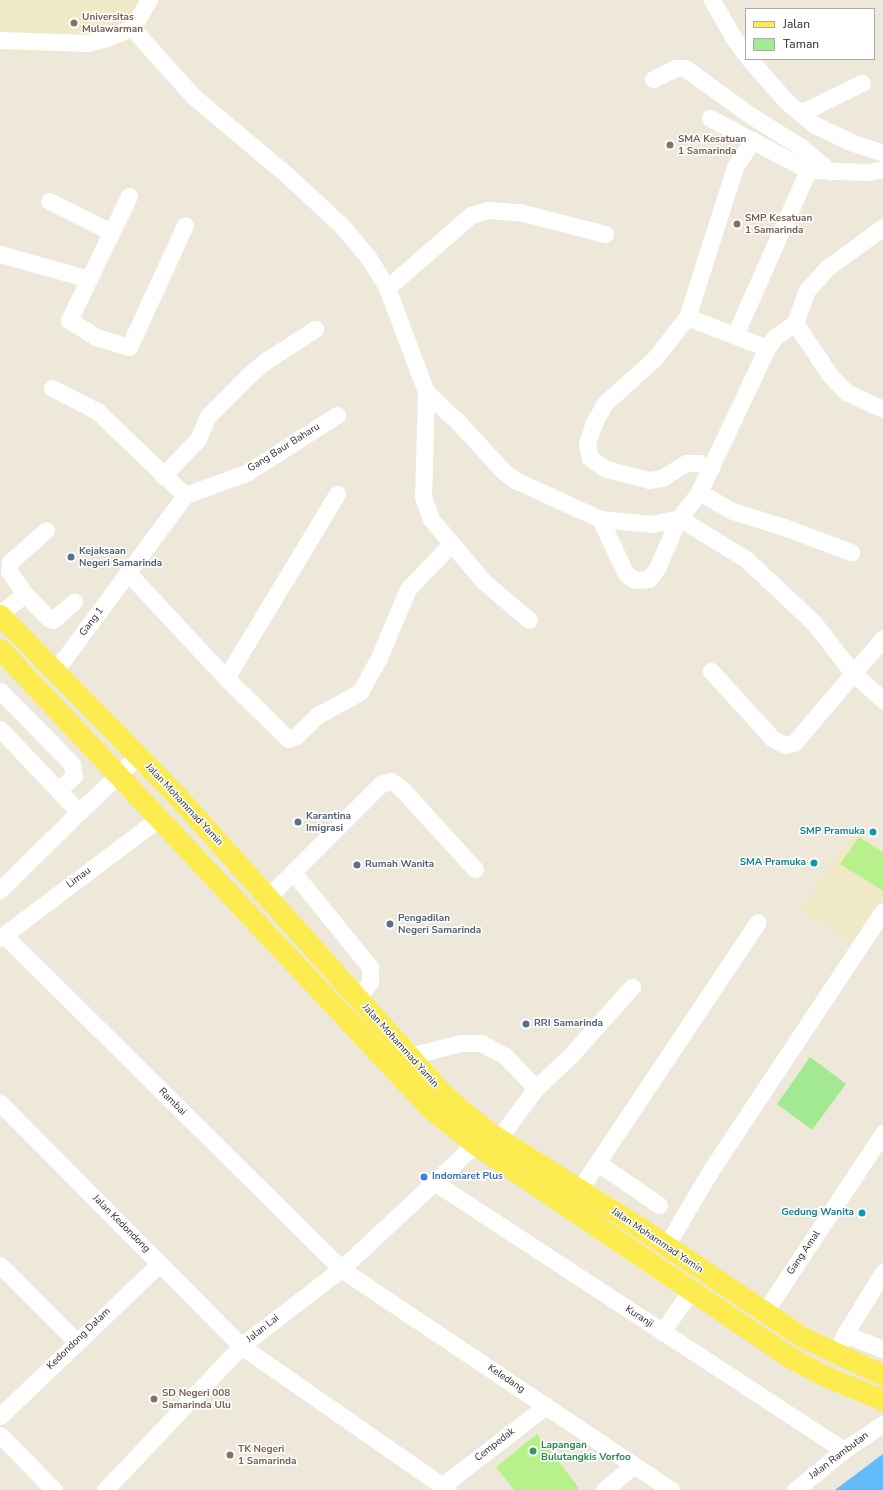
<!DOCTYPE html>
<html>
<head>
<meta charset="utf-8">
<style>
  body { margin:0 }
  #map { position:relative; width:883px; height:1490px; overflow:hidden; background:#ede8da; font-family:"Nunito Sans",sans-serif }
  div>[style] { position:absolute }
  .education>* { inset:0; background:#f0e9c8 }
  .green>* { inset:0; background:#a3e991 }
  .pitch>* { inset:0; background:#b8f18c }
  .water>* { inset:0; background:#63bcf9 }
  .minor>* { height:17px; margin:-8.5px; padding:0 8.5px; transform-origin:8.5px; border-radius:8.5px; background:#fff }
  .major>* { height:21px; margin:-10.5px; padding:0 10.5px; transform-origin:10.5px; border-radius:10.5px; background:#fcec50 }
  .dots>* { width:11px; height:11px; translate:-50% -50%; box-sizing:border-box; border:2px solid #fff; border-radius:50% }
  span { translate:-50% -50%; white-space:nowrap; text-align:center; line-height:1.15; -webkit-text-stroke:3px #fff; paint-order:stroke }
  .education-label { font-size:10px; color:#785e54; font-weight:700 }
  .left { translate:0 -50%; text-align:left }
  .street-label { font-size:10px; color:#2a2a2a }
  .service-label { font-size:10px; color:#4e5e75; font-weight:700 }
  .culture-label { font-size:10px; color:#0d838f; font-weight:700 }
  .right { translate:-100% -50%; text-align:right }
  .shop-label { font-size:10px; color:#366cbe; font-weight:700 }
  .leisure-label { font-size:10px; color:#27864d; font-weight:700 }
  .legend { position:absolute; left:745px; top:8px; width:130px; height:52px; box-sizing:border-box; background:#fff; border:1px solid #aaa; margin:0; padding:5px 7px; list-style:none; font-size:12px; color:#2a2a2a }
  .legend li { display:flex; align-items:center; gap:8px; height:20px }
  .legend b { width:20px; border:1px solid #aaa }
</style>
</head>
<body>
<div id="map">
  <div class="education">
    <div style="clip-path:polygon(0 0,163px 0,131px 45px,28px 54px,0 52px)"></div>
    <div style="clip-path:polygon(856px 830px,883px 849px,883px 910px,857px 947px,799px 909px)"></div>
  </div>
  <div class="green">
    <div style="clip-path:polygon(810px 1057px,846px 1084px,812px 1130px,777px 1104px)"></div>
  </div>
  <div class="pitch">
    <div style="clip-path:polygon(859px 837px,883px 852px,883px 891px,840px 864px)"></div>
    <div style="clip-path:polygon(537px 1434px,579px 1488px,577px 1490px,514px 1490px,496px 1467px)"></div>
  </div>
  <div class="water">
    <div style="clip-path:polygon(883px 1454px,883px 1490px,835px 1490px)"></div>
  </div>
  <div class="minor">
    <div style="left:712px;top:0;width:43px;rotate:60.4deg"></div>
    <div style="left:733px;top:37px;width:22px;rotate:54deg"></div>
    <div style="left:132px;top:28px;width:93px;rotate:48.1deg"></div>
    <div style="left:194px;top:97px;width:121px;rotate:40deg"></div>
    <div style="left:287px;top:175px;width:75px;rotate:42.8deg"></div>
    <div style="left:342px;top:226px;width:40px;rotate:50deg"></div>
    <div style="left:368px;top:257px;width:36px;rotate:58deg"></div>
    <div style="left:387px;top:288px;width:111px;rotate:69.4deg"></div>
    <div style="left:426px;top:392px;width:45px;rotate:43.2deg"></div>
    <div style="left:459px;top:423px;width:67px;rotate:47.4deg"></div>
    <div style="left:504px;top:472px;width:14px;rotate:36deg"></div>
    <div style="left:515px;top:480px;width:94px;rotate:24.6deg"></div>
    <div style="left:600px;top:519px;width:52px;rotate:5.5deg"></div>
    <div style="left:652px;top:524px;width:28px;rotate:-13deg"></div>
    <div style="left:679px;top:518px;width:79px;rotate:31.5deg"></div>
    <div style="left:746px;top:559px;width:93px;rotate:43.3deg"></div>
    <div style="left:814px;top:623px;width:62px;rotate:52.2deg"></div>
    <div style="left:852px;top:672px;width:42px;rotate:42.1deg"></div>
    <div style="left:0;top:40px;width:87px;rotate:2deg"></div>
    <div style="left:87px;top:43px;width:21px;rotate:-14deg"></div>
    <div style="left:107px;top:38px;width:27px;rotate:-22deg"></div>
    <div style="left:132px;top:28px;width:33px;rotate:-59deg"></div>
    <div style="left:749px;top:59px;width:56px;rotate:48.6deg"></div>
    <div style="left:786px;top:101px;width:38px;rotate:40deg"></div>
    <div style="left:815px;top:125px;width:42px;rotate:25.3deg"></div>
    <div style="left:853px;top:143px;width:32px;rotate:18deg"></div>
    <div style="left:653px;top:79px;width:25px;rotate:-26deg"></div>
    <div style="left:676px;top:68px;width:9px"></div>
    <div style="left:685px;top:68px;width:80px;rotate:35.9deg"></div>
    <div style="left:750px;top:115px;width:60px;rotate:32.1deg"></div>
    <div style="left:801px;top:147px;width:38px;rotate:40deg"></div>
    <div style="left:800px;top:113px;width:69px;rotate:-25.8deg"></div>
    <div style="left:710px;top:118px;width:111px;rotate:28deg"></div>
    <div style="left:753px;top:140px;width:32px;rotate:124deg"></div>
    <div style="left:735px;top:167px;width:157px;rotate:107.7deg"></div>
    <div style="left:687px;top:317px;width:86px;rotate:21.2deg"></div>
    <div style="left:129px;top:196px;width:138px;rotate:115.8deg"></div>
    <div style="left:69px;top:320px;width:32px;rotate:32deg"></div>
    <div style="left:96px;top:337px;width:34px;rotate:17deg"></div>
    <div style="left:129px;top:347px;width:134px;rotate:-65.3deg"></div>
    <div style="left:49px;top:201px;width:69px;rotate:26.6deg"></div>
    <div style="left:883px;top:227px;width:69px;rotate:143.8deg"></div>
    <div style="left:827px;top:268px;width:30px;rotate:132deg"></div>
    <div style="left:807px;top:290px;width:35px;rotate:110deg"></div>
    <div style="left:795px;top:323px;width:63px;rotate:56.1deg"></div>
    <div style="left:830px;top:375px;width:23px;rotate:47deg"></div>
    <div style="left:846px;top:392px;width:41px;rotate:24.7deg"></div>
    <div style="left:0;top:254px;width:92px;rotate:15.7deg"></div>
    <div style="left:387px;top:288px;width:111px;rotate:-41deg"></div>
    <div style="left:471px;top:215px;width:17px;rotate:-17deg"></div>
    <div style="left:487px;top:210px;width:32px;rotate:4deg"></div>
    <div style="left:519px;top:212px;width:89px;rotate:14.3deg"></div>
    <div style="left:687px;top:317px;width:53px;rotate:128.2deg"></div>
    <div style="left:654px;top:359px;width:66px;rotate:138.1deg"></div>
    <div style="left:605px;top:403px;width:25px;rotate:119deg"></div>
    <div style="left:593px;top:425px;width:20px;rotate:108deg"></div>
    <div style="left:587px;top:444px;width:14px;rotate:78deg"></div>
    <div style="left:590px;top:458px;width:19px;rotate:35deg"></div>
    <div style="left:606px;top:469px;width:44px;rotate:14.3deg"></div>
    <div style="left:649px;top:480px;width:13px;rotate:-9deg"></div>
    <div style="left:662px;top:478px;width:28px;rotate:-32deg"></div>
    <div style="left:686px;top:463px;width:13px"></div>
    <div style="left:699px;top:463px;width:13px;rotate:23deg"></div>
    <div style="left:735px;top:335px;width:180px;rotate:-66.1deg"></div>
    <div style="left:808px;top:170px;width:60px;rotate:1.9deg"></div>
    <div style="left:868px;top:172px;width:15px;rotate:-11deg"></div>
    <div style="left:52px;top:388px;width:51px;rotate:27.1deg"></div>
    <div style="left:97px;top:411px;width:122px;rotate:43.7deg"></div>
    <div style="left:426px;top:392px;width:105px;rotate:91.6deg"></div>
    <div style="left:423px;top:497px;width:23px;rotate:70deg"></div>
    <div style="left:431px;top:519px;width:81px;rotate:50deg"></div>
    <div style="left:483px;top:581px;width:60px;rotate:40.3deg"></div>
    <div style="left:163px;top:476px;width:51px;rotate:-46.6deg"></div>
    <div style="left:198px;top:439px;width:25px;rotate:-67deg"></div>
    <div style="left:208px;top:416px;width:61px;rotate:-45deg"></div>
    <div style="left:251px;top:373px;width:17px;rotate:-40deg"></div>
    <div style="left:264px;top:362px;width:61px;rotate:-32.9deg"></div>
    <div style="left:699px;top:492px;width:38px;rotate:30deg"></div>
    <div style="left:732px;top:511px;width:54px;rotate:17.1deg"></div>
    <div style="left:784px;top:527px;width:72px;rotate:20.5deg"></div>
    <div style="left:600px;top:519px;width:61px;rotate:64.7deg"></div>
    <div style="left:626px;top:574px;width:11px;rotate:34deg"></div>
    <div style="left:635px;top:580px;width:14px;rotate:-4deg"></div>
    <div style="left:649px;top:579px;width:14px;rotate:-54deg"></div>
    <div style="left:657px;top:568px;width:55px;rotate:-66.3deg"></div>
    <div style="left:679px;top:518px;width:33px;rotate:-52deg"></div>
    <div style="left:699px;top:492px;width:159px;rotate:-64.7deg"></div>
    <div style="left:767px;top:348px;width:14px;rotate:-54deg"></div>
    <div style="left:775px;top:337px;width:24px;rotate:-35deg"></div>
    <div style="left:128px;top:573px;width:144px;rotate:47deg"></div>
    <div style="left:226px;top:678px;width:87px;rotate:44.5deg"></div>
    <div style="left:288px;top:739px;width:9px;rotate:-21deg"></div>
    <div style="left:296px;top:736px;width:30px;rotate:-44deg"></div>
    <div style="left:318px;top:715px;width:48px;rotate:-28.7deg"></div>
    <div style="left:360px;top:692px;width:37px;rotate:-61deg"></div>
    <div style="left:378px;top:660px;width:77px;rotate:-67.1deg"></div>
    <div style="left:408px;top:589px;width:61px;rotate:-46.3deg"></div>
    <div style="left:25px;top:594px;width:33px;rotate:46deg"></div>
    <div style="left:48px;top:618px;width:5px;rotate:22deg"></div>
    <div style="left:53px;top:620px;width:28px;rotate:-41deg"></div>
    <div style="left:0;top:613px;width:31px;rotate:-37deg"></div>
    <div style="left:25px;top:594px;width:28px;rotate:-125deg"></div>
    <div style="left:9px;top:571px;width:9px;rotate:-84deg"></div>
    <div style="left:10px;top:562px;width:48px;rotate:-41.6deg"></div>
    <div style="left:55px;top:671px;width:219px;rotate:-53.5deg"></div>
    <div style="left:185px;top:495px;width:65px;rotate:-19.8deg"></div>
    <div style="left:246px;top:473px;width:108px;rotate:-32.5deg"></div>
    <div style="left:711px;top:671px;width:92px;rotate:47.6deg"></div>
    <div style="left:773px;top:739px;width:13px;rotate:27deg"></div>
    <div style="left:785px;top:745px;width:9px;rotate:-13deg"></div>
    <div style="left:794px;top:743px;width:138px;rotate:-49.7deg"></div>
    <div style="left:226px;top:678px;width:215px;rotate:-58.9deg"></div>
    <div style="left:0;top:691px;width:103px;rotate:45.4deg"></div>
    <div style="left:72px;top:764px;width:12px;rotate:81deg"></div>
    <div style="left:74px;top:776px;width:20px;rotate:139deg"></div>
    <div style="left:0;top:729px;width:115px;rotate:46.4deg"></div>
    <div style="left:79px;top:812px;width:81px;rotate:-43.5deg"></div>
    <div style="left:293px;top:872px;width:122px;rotate:51deg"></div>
    <div style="left:370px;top:967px;width:15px;rotate:90deg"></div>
    <div style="left:370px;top:982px;width:20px;rotate:127deg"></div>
    <div style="left:0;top:890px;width:111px;rotate:-44.6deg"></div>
    <div style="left:268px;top:897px;width:160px;rotate:-45deg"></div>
    <div style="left:381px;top:784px;width:10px;rotate:-17deg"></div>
    <div style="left:391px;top:781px;width:11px;rotate:34deg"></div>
    <div style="left:400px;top:787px;width:111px;rotate:47.6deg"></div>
    <div style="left:4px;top:935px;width:474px;rotate:44.7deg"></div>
    <div style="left:341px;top:1269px;width:397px;rotate:33.8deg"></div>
    <div style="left:0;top:938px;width:199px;rotate:-37deg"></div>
    <div style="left:409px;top:1056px;width:54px;rotate:-14deg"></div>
    <div style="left:461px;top:1043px;width:20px"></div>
    <div style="left:481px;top:1043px;width:27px;rotate:28deg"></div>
    <div style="left:505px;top:1056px;width:45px;rotate:45.9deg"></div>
    <div style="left:536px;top:1088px;width:62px;rotate:126.5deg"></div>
    <div style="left:536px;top:1088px;width:47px;rotate:-43.3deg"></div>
    <div style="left:570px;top:1056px;width:93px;rotate:-48.1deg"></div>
    <div style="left:0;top:1103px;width:342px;rotate:45.2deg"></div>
    <div style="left:241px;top:1346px;width:252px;rotate:34.8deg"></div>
    <div style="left:598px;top:1163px;width:74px;rotate:34.5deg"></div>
    <div style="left:434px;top:1182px;width:490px;rotate:33.2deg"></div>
    <div style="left:579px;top:1190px;width:322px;rotate:-56.3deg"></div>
    <div style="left:666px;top:1246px;width:88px;rotate:-59.4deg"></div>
    <div style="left:711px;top:1170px;width:311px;rotate:-56.4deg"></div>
    <div style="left:0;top:1265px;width:107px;rotate:45deg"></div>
    <div style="left:764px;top:1313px;width:216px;rotate:-56.5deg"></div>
    <div style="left:662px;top:1332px;width:52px;rotate:-55.1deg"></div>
    <div style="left:845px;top:1334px;width:73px;rotate:-58.5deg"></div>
    <div style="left:840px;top:1344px;width:11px;rotate:-63deg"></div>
    <div style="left:845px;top:1334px;width:41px;rotate:21.5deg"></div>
    <div style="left:0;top:1416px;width:221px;rotate:-43.7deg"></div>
    <div style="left:0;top:1435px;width:77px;rotate:45.5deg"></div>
    <div style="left:443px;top:1485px;width:130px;rotate:-37.5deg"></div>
    <div style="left:105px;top:1490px;width:198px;rotate:-46.6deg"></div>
    <div style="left:241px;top:1346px;width:126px;rotate:-37.6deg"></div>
    <div style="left:341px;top:1269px;width:183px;rotate:-43deg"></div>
    <div style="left:604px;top:1490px;width:39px;rotate:-40deg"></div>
    <div style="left:795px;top:1490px;width:63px;rotate:-39.2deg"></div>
    <div style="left:844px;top:1450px;width:47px;rotate:-33.7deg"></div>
  </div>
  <div class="major">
    <div style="left:0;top:615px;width:253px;rotate:45.6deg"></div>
    <div style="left:177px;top:796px;width:402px;rotate:48.2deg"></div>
    <div style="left:445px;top:1096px;width:55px;rotate:39.8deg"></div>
    <div style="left:487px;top:1131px;width:181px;rotate:32.4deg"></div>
    <div style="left:640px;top:1228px;width:195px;rotate:33.9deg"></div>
    <div style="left:802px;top:1337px;width:89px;rotate:25.1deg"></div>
    <div style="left:0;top:649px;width:629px;rotate:46.87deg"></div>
    <div style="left:430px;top:1108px;width:58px;rotate:38.7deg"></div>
    <div style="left:475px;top:1144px;width:384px;rotate:34.1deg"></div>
    <div style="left:793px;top:1359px;width:36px;rotate:28deg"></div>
    <div style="left:825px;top:1376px;width:63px;rotate:22.5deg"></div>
  </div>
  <div class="dots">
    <div style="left:74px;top:23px;background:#8d6e63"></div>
    <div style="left:670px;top:145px;background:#8d6e63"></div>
    <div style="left:737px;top:224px;background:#8d6e63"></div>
    <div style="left:71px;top:557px;background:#5c6f8a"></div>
    <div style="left:298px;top:822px;background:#5c6f8a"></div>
    <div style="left:873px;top:832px;background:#0f9aa8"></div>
    <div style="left:814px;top:863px;background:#0f9aa8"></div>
    <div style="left:357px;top:865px;background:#5c6f8a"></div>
    <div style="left:390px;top:924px;background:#5c6f8a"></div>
    <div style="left:526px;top:1024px;background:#5c6f8a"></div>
    <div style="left:424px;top:1177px;background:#3f7fe0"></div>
    <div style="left:862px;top:1213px;background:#0f9aa8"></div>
    <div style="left:154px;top:1399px;background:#8d6e63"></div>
    <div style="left:533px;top:1451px;background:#2e9e5b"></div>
    <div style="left:230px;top:1455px;background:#8d6e63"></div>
  </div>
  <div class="education-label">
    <span class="left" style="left:82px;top:23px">Universitas<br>Mulawarman</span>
    <span class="left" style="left:678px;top:145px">SMA Kesatuan<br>1 Samarinda</span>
    <span class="left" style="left:745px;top:224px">SMP Kesatuan<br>1 Samarinda</span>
    <span class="left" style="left:162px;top:1399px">SD Negeri 008<br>Samarinda Ulu</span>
    <span class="left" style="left:238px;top:1455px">TK Negeri<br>1 Samarinda</span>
  </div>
  <div class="street-label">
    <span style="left:284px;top:448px;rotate:-32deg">Gang Baur Baharu</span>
    <span style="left:92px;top:622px;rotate:-53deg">Gang 1</span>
    <span style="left:184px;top:805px;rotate:47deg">Jalan Mohammad Yamin</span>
    <span style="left:79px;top:878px;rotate:-37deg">Limau</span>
    <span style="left:400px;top:1046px;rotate:48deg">Jalan Mohammad Yamin</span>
    <span style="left:172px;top:1102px;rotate:45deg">Rambai</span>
    <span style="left:121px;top:1224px;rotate:45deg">Jalan Kedondong</span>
    <span style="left:657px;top:1241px;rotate:34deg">Jalan Mohammad Yamin</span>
    <span style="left:804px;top:1253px;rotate:-56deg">Gang Amal</span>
    <span style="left:639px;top:1317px;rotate:33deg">Kuranji</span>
    <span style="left:263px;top:1329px;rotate:-38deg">Jalan Lai</span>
    <span style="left:79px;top:1339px;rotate:-44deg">Kedondong Dalam</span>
    <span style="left:506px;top:1379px;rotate:34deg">Keledang</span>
    <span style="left:495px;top:1445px;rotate:-38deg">Cempedak</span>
    <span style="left:839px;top:1456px;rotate:-37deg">Jalan Rambutan</span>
  </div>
  <div class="service-label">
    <span class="left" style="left:79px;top:557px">Kejaksaan<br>Negeri Samarinda</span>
    <span class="left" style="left:306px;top:822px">Karantina<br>Imigrasi</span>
    <span class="left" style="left:365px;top:865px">Rumah Wanita</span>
    <span class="left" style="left:398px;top:924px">Pengadilan<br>Negeri Samarinda</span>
    <span class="left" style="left:534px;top:1024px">RRI Samarinda</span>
  </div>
  <div class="culture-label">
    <span class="right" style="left:865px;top:832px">SMP Pramuka</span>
    <span class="right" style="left:806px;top:863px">SMA Pramuka</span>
    <span class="right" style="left:854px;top:1213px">Gedung Wanita</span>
  </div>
  <div class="shop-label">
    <span class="left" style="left:432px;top:1177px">Indomaret Plus</span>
  </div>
  <div class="leisure-label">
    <span class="left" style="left:541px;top:1451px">Lapangan<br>Bulutangkis Vorfoo</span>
  </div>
  <ul class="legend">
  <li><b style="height:5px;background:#fcec50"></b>Jalan</li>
  <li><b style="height:11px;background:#a3e991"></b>Taman</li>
  </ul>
</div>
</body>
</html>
